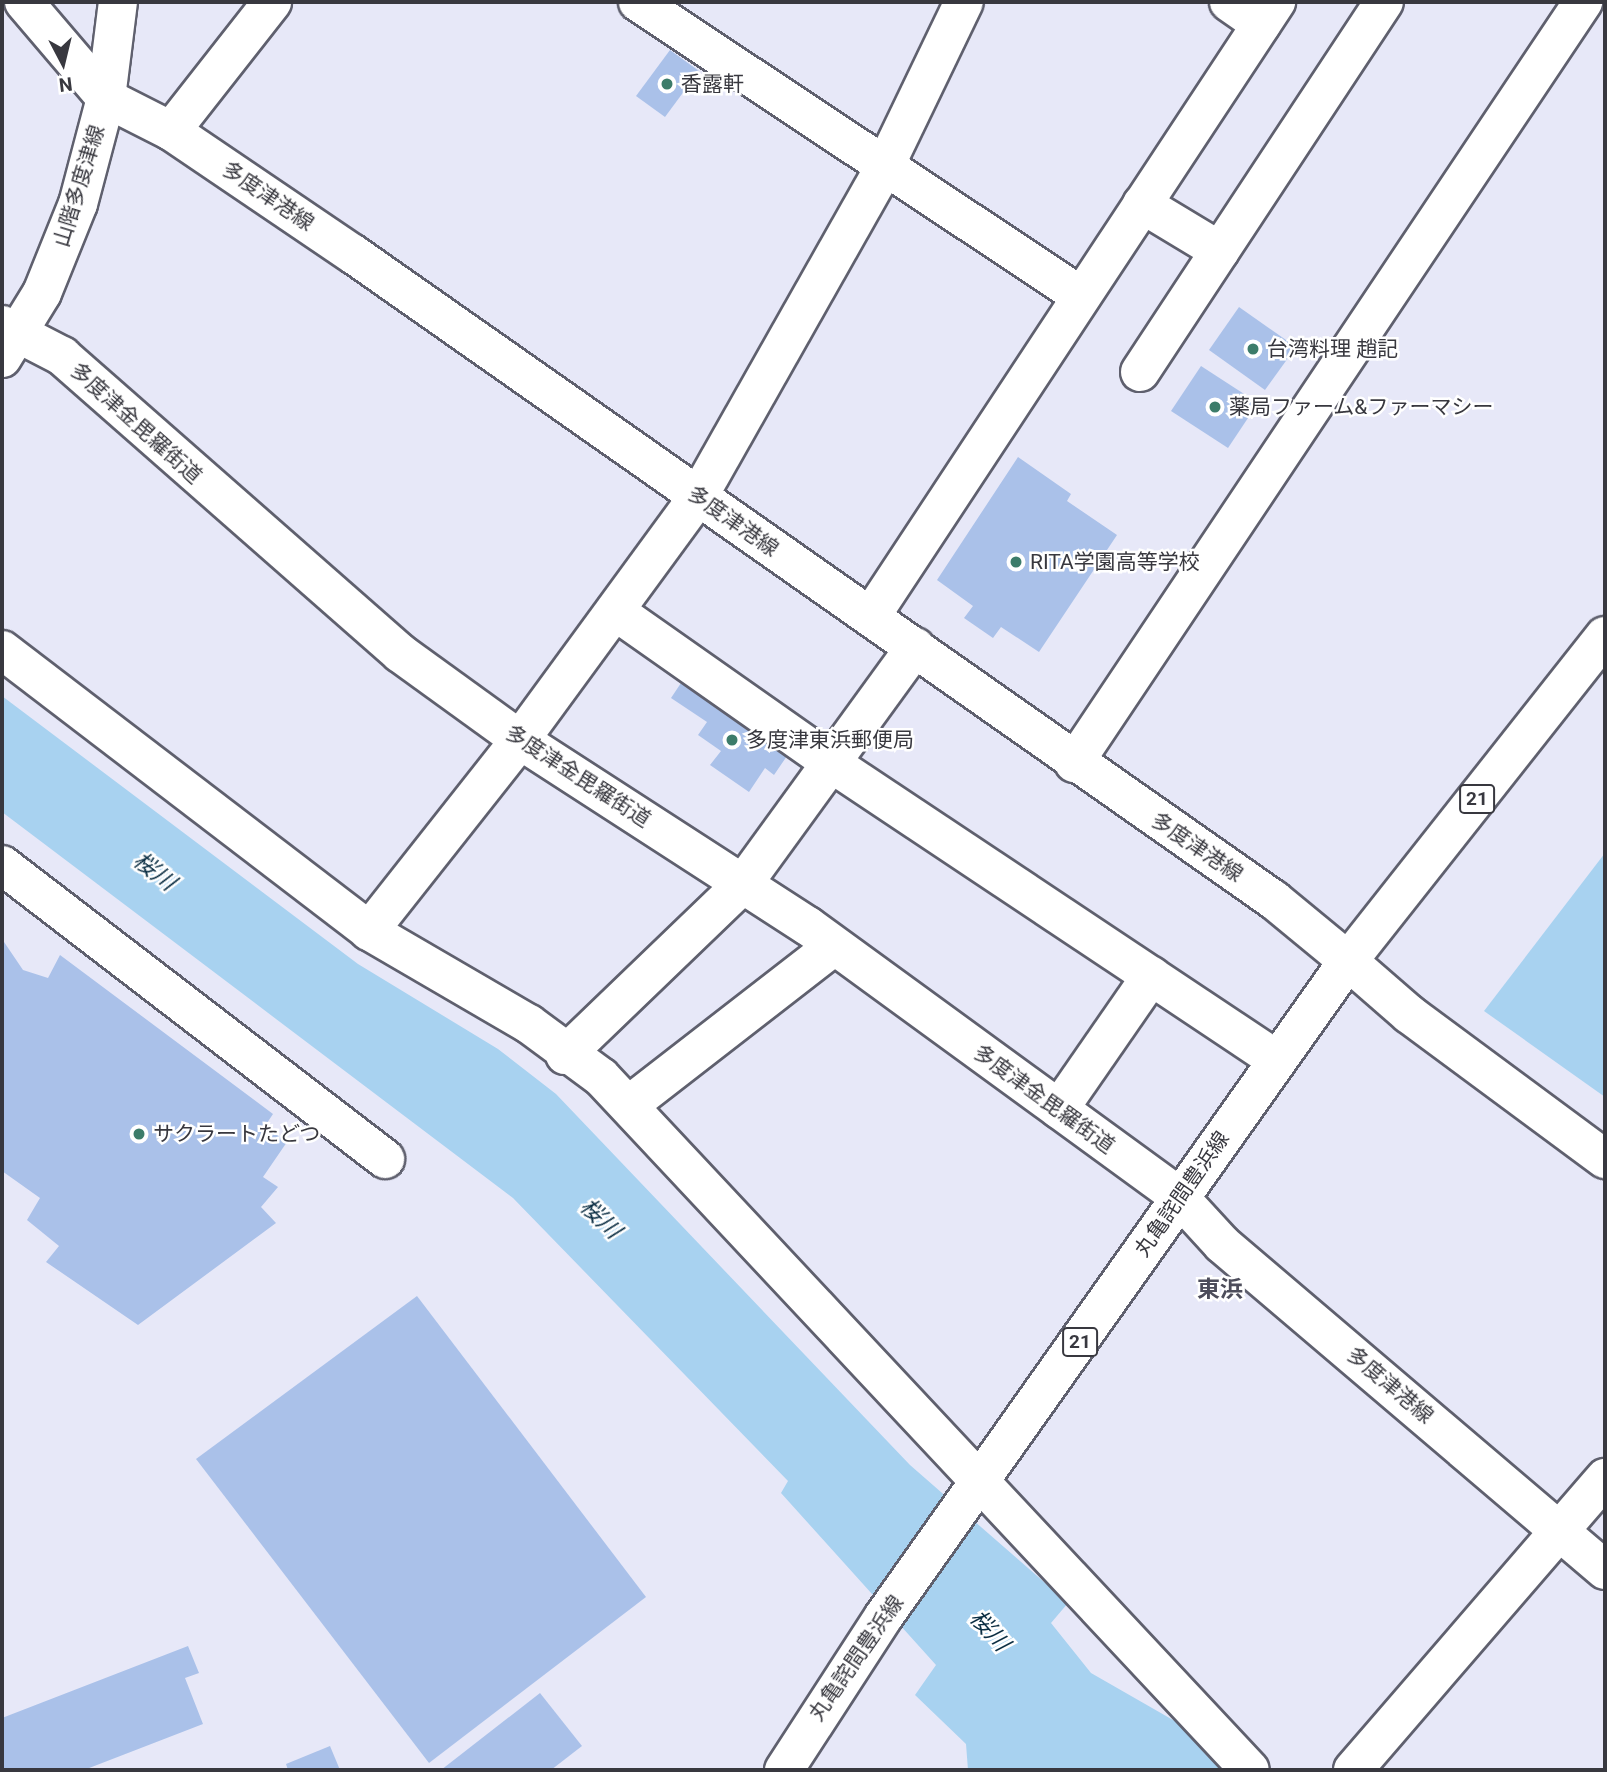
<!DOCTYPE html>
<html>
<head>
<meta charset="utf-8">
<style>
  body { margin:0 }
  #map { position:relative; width:1607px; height:1772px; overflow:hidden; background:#e7e8f8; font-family:Roboto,"Noto Sans JP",sans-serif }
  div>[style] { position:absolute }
  .water>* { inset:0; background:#a8d2f0 }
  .building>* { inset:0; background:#aac1e9 }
  .roads { filter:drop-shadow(2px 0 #5f606e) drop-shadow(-2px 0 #5f606e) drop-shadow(0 2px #5f606e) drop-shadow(0 -2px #5f606e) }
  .minor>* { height:38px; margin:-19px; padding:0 19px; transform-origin:19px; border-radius:19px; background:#fff }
  .major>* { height:38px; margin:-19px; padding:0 19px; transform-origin:19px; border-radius:19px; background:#fff }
  .dots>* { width:19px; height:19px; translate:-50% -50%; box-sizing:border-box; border:4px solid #fff; border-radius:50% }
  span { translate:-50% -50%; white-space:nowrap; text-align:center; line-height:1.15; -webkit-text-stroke:5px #fff; paint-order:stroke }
  .shield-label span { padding:2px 5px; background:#fff; border:2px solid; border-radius:5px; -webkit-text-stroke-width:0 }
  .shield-label { font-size:19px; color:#38383f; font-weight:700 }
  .poi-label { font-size:21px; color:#38383f }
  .left { translate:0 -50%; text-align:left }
  .street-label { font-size:21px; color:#38383f }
  .water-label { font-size:23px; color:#0c2f44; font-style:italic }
  .neighbourhood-label { font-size:23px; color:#4d4d5b; font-weight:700 }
  .frame { position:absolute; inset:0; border:4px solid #38383f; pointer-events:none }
  .north { position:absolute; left:28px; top:28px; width:70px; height:70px; -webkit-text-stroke:5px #fff; paint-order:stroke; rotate:173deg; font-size:19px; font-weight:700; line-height:28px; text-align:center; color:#38383f }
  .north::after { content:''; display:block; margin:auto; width:24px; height:32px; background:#38383f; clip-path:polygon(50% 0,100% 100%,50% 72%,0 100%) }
</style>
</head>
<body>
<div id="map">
  <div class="water">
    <div style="clip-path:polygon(2px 696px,358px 964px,498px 1049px,556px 1094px,910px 1465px,1068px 1603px,1051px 1623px,1091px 1673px,1187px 1728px,1227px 1770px,968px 1770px,966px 1744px,915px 1695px,936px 1665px,781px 1493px,788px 1481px,513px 1198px,2px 812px)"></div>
    <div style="clip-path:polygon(1605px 853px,1605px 1097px,1484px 1011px)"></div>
  </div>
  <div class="building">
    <div style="clip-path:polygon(670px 50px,699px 71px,665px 117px,636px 96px)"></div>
    <div style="clip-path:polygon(1239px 307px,1296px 347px,1265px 390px,1209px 350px)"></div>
    <div style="clip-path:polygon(1201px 366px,1258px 403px,1228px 448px,1171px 411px)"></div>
    <div style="clip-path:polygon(1018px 457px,1071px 494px,1067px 501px,1117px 535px,1039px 652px,1001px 627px,993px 638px,964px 618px,973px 606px,937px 580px)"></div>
    <div style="clip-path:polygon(683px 680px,789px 753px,774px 775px,765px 768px,749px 792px,710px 765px,721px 751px,698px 735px,707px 722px,671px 698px)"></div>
    <div style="clip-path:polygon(2px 939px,23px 970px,48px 978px,60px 955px,273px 1114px,265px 1126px,287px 1142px,263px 1177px,278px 1187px,261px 1207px,276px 1223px,138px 1325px,46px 1262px,59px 1246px,27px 1220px,40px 1198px,2px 1171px)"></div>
    <div style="clip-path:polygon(417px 1296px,646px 1597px,429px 1763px,196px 1459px)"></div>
    <div style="clip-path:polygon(188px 1646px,199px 1673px,185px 1678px,203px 1724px,84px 1770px,2px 1770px,2px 1718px)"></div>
    <div style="clip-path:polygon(540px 1693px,582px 1746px,551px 1770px,441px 1770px)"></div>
    <div style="clip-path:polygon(330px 1746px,340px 1770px,288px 1770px,286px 1764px)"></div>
  </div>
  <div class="roads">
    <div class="minor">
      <div style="left:24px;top:2px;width:126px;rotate:49.5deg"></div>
      <div style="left:638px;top:2px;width:532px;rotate:33.57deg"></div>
      <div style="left:1229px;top:2px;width:39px;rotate:35deg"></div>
      <div style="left:171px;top:131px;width:164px;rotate:-51.9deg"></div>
      <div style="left:1142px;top:204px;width:91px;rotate:31.1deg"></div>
      <div style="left:2px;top:325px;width:68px;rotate:27.3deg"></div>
      <div style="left:62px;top:356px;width:450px;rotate:41.3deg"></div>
      <div style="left:400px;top:653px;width:148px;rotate:35.9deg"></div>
      <div style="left:520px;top:740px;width:343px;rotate:32.9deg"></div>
      <div style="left:808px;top:926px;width:459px;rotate:36.1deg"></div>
      <div style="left:1140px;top:372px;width:443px;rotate:-56.6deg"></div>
      <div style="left:615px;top:611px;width:264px;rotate:35.1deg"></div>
      <div style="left:831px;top:763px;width:536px;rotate:33.66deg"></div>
      <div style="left:871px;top:616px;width:736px;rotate:-56.59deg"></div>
      <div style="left:2px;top:650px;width:462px;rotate:37.4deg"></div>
      <div style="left:369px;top:931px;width:185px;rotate:30.2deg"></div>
      <div style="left:529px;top:1024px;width:89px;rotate:36.4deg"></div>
      <div style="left:601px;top:1077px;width:949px;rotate:46.88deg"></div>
      <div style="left:1074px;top:763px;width:916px;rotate:-56.22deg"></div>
      <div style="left:2px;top:865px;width:483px;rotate:37.5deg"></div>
      <div style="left:369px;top:931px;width:243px;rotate:-51.7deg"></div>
      <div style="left:520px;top:740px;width:301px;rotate:-53.8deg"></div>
      <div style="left:698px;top:497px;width:378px;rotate:-60.5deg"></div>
      <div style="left:884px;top:168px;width:184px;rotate:-64.3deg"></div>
      <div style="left:1348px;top:961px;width:81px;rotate:41deg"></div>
      <div style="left:1409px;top:1014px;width:244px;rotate:36.5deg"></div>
      <div style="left:565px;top:1055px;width:247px;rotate:-43.9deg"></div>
      <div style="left:743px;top:884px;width:293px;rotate:-54deg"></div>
      <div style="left:629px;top:1105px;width:259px;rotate:-37.8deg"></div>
      <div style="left:1059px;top:1109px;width:162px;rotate:-55.3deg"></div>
      <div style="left:1353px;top:1770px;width:386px;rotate:-49.2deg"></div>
    </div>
    <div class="major">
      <div style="left:106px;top:98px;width:73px;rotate:26.9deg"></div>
      <div style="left:171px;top:131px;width:220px;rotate:34.1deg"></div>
      <div style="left:353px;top:254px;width:1125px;rotate:35.05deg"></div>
      <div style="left:1274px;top:900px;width:96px;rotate:39.5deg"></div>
      <div style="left:2px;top:358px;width:76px;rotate:-58.4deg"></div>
      <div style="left:42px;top:293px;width:96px;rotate:-68deg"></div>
      <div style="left:78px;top:204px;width:110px;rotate:-75.2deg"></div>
      <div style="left:106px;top:98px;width:97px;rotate:-82.9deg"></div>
      <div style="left:1179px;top:1197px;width:64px;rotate:47.5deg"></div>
      <div style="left:1222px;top:1244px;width:503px;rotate:40.4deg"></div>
      <div style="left:784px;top:1770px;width:184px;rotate:-57deg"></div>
      <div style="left:884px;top:1616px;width:803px;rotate:-54.69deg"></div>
      <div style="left:1348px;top:961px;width:414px;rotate:-51.7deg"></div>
    </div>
  </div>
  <div class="dots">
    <div style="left:667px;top:84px;background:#3c7c6a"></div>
    <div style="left:1253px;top:349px;background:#3c7c6a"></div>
    <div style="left:1215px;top:407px;background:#3c7c6a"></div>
    <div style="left:1016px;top:562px;background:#3c7c6a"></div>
    <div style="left:732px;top:740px;background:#3c7c6a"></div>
    <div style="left:139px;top:1134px;background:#3c7c6a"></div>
  </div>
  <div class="shield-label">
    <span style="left:1477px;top:799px">21</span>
    <span style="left:1080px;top:1342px">21</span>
  </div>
  <div class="poi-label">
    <span class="left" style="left:681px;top:84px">香露軒</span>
    <span class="left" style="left:1267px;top:349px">台湾料理 趙記</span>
    <span class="left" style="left:1229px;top:407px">薬局ファーム&amp;ファーマシー</span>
    <span class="left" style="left:1030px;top:562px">RITA学園高等学校</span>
    <span class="left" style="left:746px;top:740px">多度津東浜郵便局</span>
    <span class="left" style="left:153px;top:1134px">サクラートたどつ</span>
  </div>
  <div class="street-label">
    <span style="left:79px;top:186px;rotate:-73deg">山階多度津線</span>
    <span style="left:268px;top:196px;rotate:34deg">多度津港線</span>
    <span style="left:136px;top:423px;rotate:42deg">多度津金毘羅街道</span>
    <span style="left:733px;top:521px;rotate:35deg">多度津港線</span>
    <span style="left:578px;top:776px;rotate:33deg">多度津金毘羅街道</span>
    <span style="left:1197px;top:847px;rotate:34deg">多度津港線</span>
    <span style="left:1044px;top:1099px;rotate:36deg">多度津金毘羅街道</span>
    <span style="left:1182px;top:1194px;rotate:-55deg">丸亀詫間豊浜線</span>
    <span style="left:1390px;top:1385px;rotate:40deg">多度津港線</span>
    <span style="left:856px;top:1658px;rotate:-55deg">丸亀詫間豊浜線</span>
  </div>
  <div class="water-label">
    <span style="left:154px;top:872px;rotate:38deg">桜川</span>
    <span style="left:600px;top:1219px;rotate:44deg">桜川</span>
    <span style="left:989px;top:1631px;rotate:48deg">桜川</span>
  </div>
  <div class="neighbourhood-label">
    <span style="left:1220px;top:1290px">東浜</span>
  </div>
  <div class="frame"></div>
  <div class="north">N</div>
</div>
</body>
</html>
